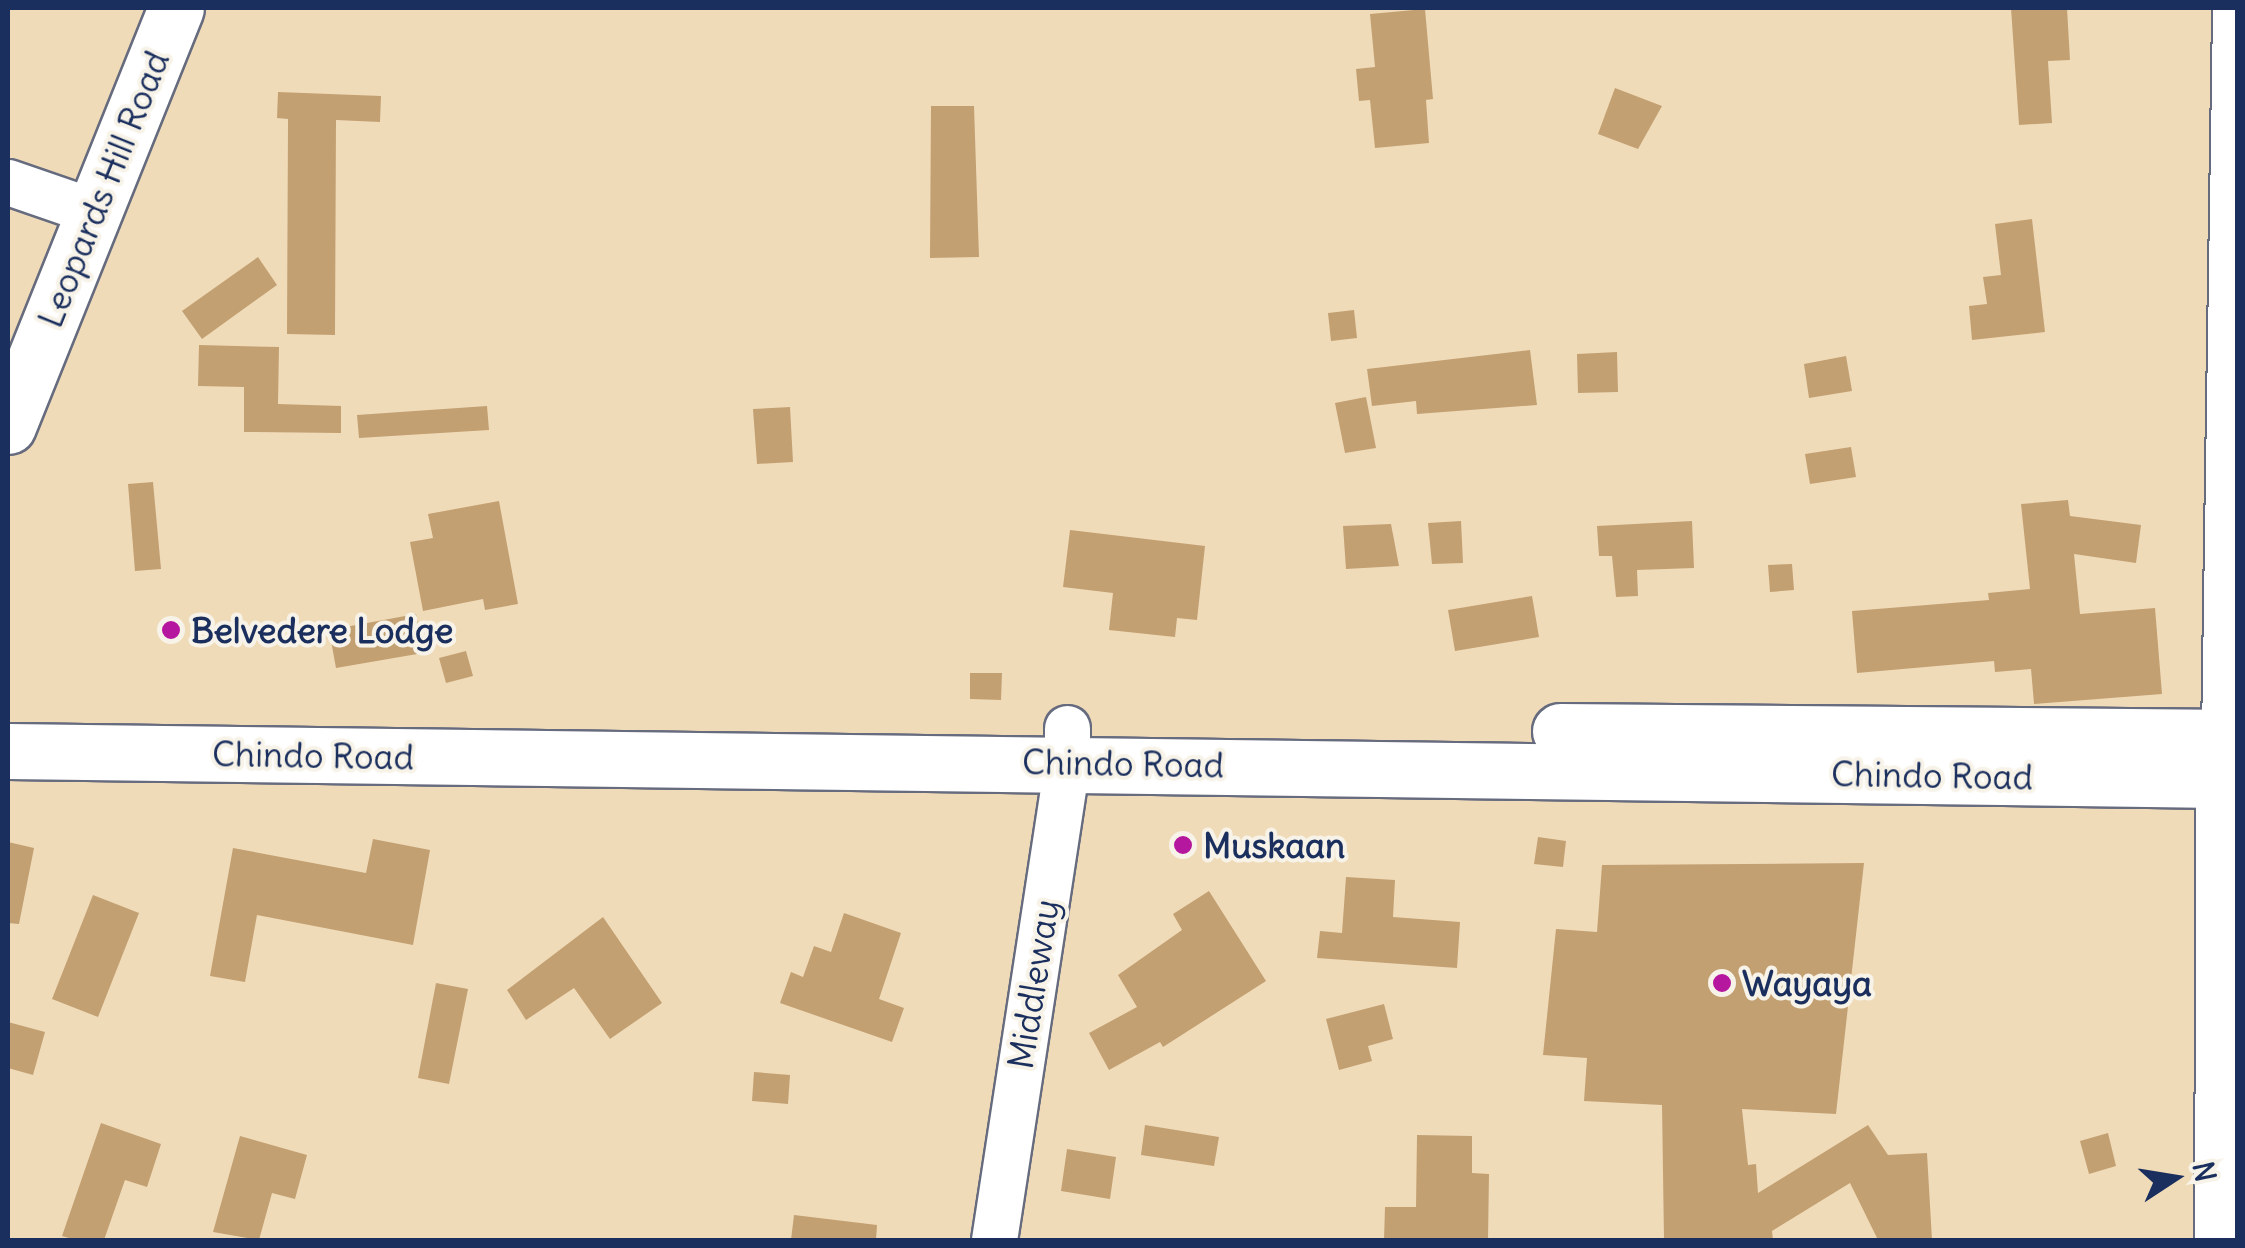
<!DOCTYPE html>
<html>
<head>
<meta charset="utf-8">
<style>
  body { margin:0 }
  #map { position:relative; width:2245px; height:1248px; overflow:hidden; background:#f0dbb9; font-family:Delius,sans-serif }
  div>[style] { position:absolute }
  .building>* { inset:0; background:#c3a072 }
  .roads { filter:drop-shadow(2px 0 #666b7e) drop-shadow(-2px 0 #666b7e) drop-shadow(0 2px #666b7e) drop-shadow(0 -2px #666b7e) }
  .minor>* { height:45px; margin:-22.5px; padding:0 22.5px; transform-origin:22.5px; border-radius:22.5px; background:#fff }
  .major>* { height:55px; margin:-27.5px; padding:0 27.5px; transform-origin:27.5px; border-radius:27.5px; background:#fff }
  .dots>* { width:28px; height:28px; translate:-50% -50%; box-sizing:border-box; border:5px solid #f7f3e8; border-radius:50% }
  span { translate:-50% -50%; white-space:nowrap; text-align:center; line-height:1.15; -webkit-text-stroke:8px #f7f3e8; paint-order:stroke }
  .street-label { font-size:35px; color:#1b2f5e }
  .poi-label { font-size:35px; color:#1b2f5e; font-weight:700 }
  .left { translate:0 -50%; text-align:left }
  .frame { position:absolute; inset:0; border:10px solid #1b2f5e; pointer-events:none }
  .north { position:absolute; left:2125px; top:1128px; width:100px; height:100px; -webkit-text-stroke:8px #f7f3e8; paint-order:stroke; rotate:78deg; font-size:28px; font-weight:700; line-height:40px; text-align:center; color:#1b2f5e }
  .north::after { content:''; display:block; margin:auto; width:35px; height:45px; background:#1b2f5e; clip-path:polygon(50% 0,100% 100%,50% 72%,0 100%) }
</style>
</head>
<body>
<div id="map">
  <div class="building">
    <div style="clip-path:polygon(2011px 8px,2067px 8px,2070px 60px,2048px 61px,2052px 123px,2019px 125px)"></div>
    <div style="clip-path:polygon(1425px 9px,1433px 99px,1426px 100px,1429px 143px,1375px 148px,1370px 100px,1359px 101px,1356px 69px,1375px 67px,1370px 14px)"></div>
    <div style="clip-path:polygon(1615px 88px,1662px 106px,1638px 149px,1598px 134px)"></div>
    <div style="clip-path:polygon(278px 92px,381px 96px,380px 122px,336px 120px,335px 335px,287px 334px,288px 119px,277px 118px)"></div>
    <div style="clip-path:polygon(931px 106px,974px 106px,979px 257px,930px 258px)"></div>
    <div style="clip-path:polygon(2032px 219px,2045px 332px,1972px 340px,1969px 306px,1987px 304px,1983px 277px,2001px 275px,1995px 224px)"></div>
    <div style="clip-path:polygon(258px 257px,277px 285px,202px 339px,182px 311px)"></div>
    <div style="clip-path:polygon(1354px 310px,1357px 338px,1331px 341px,1328px 313px)"></div>
    <div style="clip-path:polygon(199px 345px,279px 347px,278px 404px,341px 406px,341px 433px,244px 432px,244px 387px,198px 386px)"></div>
    <div style="clip-path:polygon(1530px 350px,1537px 405px,1417px 414px,1416px 401px,1372px 406px,1367px 369px)"></div>
    <div style="clip-path:polygon(1617px 352px,1618px 392px,1578px 393px,1577px 354px)"></div>
    <div style="clip-path:polygon(1846px 356px,1852px 391px,1809px 398px,1804px 364px)"></div>
    <div style="clip-path:polygon(1366px 397px,1376px 448px,1345px 453px,1335px 403px)"></div>
    <div style="clip-path:polygon(487px 406px,489px 430px,359px 438px,357px 415px)"></div>
    <div style="clip-path:polygon(790px 407px,793px 462px,757px 464px,753px 409px)"></div>
    <div style="clip-path:polygon(1851px 447px,1856px 477px,1810px 484px,1805px 454px)"></div>
    <div style="clip-path:polygon(153px 482px,161px 569px,135px 571px,128px 484px)"></div>
    <div style="clip-path:polygon(2068px 500px,2070px 516px,2141px 525px,2136px 563px,2074px 554px,2080px 614px,2155px 608px,2162px 694px,2034px 704px,2031px 669px,1995px 672px,1994px 661px,1857px 673px,1852px 611px,1989px 600px,1988px 593px,2030px 589px,2021px 504px)"></div>
    <div style="clip-path:polygon(499px 501px,518px 604px,485px 610px,483px 599px,423px 611px,410px 542px,433px 538px,428px 514px)"></div>
    <div style="clip-path:polygon(1461px 521px,1463px 563px,1432px 564px,1428px 523px)"></div>
    <div style="clip-path:polygon(1692px 521px,1694px 568px,1637px 570px,1638px 596px,1616px 597px,1612px 556px,1599px 556px,1597px 526px)"></div>
    <div style="clip-path:polygon(1391px 524px,1399px 566px,1346px 569px,1343px 526px)"></div>
    <div style="clip-path:polygon(1070px 530px,1205px 546px,1197px 620px,1177px 618px,1175px 637px,1109px 630px,1113px 593px,1063px 587px)"></div>
    <div style="clip-path:polygon(1792px 564px,1794px 590px,1770px 592px,1768px 565px)"></div>
    <div style="clip-path:polygon(1532px 596px,1539px 637px,1455px 651px,1448px 610px)"></div>
    <div style="clip-path:polygon(416px 614px,423px 653px,336px 668px,329px 630px)"></div>
    <div style="clip-path:polygon(466px 651px,473px 676px,446px 683px,439px 658px)"></div>
    <div style="clip-path:polygon(970px 673px,1002px 673px,1001px 700px,970px 699px)"></div>
    <div style="clip-path:polygon(1538px 837px,1566px 841px,1563px 867px,1534px 864px)"></div>
    <div style="clip-path:polygon(373px 839px,430px 850px,413px 945px,257px 915px,245px 982px,210px 976px,233px 848px,366px 873px)"></div>
    <div style="clip-path:polygon(8px 842px,34px 848px,19px 924px,8px 923px)"></div>
    <div style="clip-path:polygon(1864px 863px,1836px 1114px,1742px 1109px,1748px 1165px,1756px 1164px,1758px 1193px,1868px 1125px,1888px 1155px,1927px 1153px,1932px 1240px,1878px 1240px,1850px 1183px,1772px 1231px,1773px 1240px,1664px 1240px,1662px 1105px,1584px 1101px,1587px 1058px,1543px 1055px,1556px 929px,1597px 932px,1602px 865px)"></div>
    <div style="clip-path:polygon(1346px 877px,1395px 880px,1393px 917px,1460px 922px,1457px 968px,1317px 958px,1320px 931px,1342px 933px)"></div>
    <div style="clip-path:polygon(1209px 891px,1266px 981px,1163px 1047px,1160px 1042px,1109px 1070px,1089px 1033px,1137px 1007px,1118px 975px,1182px 930px,1173px 914px)"></div>
    <div style="clip-path:polygon(93px 895px,139px 913px,98px 1017px,52px 999px)"></div>
    <div style="clip-path:polygon(844px 913px,901px 933px,879px 999px,904px 1008px,892px 1042px,780px 1003px,791px 972px,803px 977px,814px 946px,831px 952px)"></div>
    <div style="clip-path:polygon(603px 917px,662px 1003px,610px 1039px,574px 988px,526px 1020px,507px 990px)"></div>
    <div style="clip-path:polygon(436px 983px,468px 989px,449px 1084px,418px 1078px)"></div>
    <div style="clip-path:polygon(1384px 1004px,1393px 1039px,1368px 1046px,1372px 1061px,1339px 1070px,1326px 1019px)"></div>
    <div style="clip-path:polygon(8px 1022px,45px 1032px,33px 1075px,8px 1068px)"></div>
    <div style="clip-path:polygon(754px 1072px,790px 1075px,788px 1104px,752px 1101px)"></div>
    <div style="clip-path:polygon(101px 1123px,161px 1144px,147px 1187px,125px 1180px,104px 1240px,76px 1240px,62px 1236px)"></div>
    <div style="clip-path:polygon(1145px 1125px,1219px 1137px,1214px 1166px,1141px 1155px)"></div>
    <div style="clip-path:polygon(2108px 1133px,2116px 1166px,2089px 1174px,2080px 1141px)"></div>
    <div style="clip-path:polygon(1417px 1135px,1472px 1136px,1472px 1173px,1489px 1174px,1488px 1240px,1384px 1240px,1385px 1207px,1416px 1207px)"></div>
    <div style="clip-path:polygon(240px 1136px,307px 1155px,295px 1199px,272px 1193px,259px 1240px,213px 1232px)"></div>
    <div style="clip-path:polygon(1067px 1149px,1116px 1157px,1110px 1199px,1061px 1191px)"></div>
    <div style="clip-path:polygon(794px 1215px,877px 1225px,876px 1240px,791px 1240px)"></div>
  </div>
  <div class="roads">
    <div class="minor">
      <div style="left:8px;top:182px;width:92px;rotate:19deg"></div>
      <div style="left:2224px;top:736px;width:728px;rotate:-89.13deg"></div>
      <div style="left:994px;top:1240px;width:484px;rotate:-81.3deg"></div>
      <div style="left:1067px;top:762px;width:34px;rotate:-90deg"></div>
    </div>
    <div class="major">
      <div style="left:8px;top:426px;width:450px;rotate:-68.1deg"></div>
      <div style="left:1560px;top:731px;width:678px;rotate:0.51deg"></div>
      <div style="left:8px;top:751px;width:2230px;rotate:0.75deg"></div>
      <div style="left:2222px;top:1240px;width:496px;rotate:-89.8deg"></div>
    </div>
  </div>
  <div class="dots">
    <div style="left:171px;top:630px;background:#b5179e"></div>
    <div style="left:1183px;top:845px;background:#b5179e"></div>
    <div style="left:1722px;top:983px;background:#b5179e"></div>
  </div>
  <div class="street-label">
    <span style="left:103px;top:189px;rotate:-68deg">Leopards Hill Road</span>
    <span style="left:313px;top:755px;rotate:1deg">Chindo Road</span>
    <span style="left:1123px;top:763px;rotate:1deg">Chindo Road</span>
    <span style="left:1932px;top:775px;rotate:1deg">Chindo Road</span>
    <span style="left:1033px;top:984px;rotate:-81deg">Middleway</span>
  </div>
  <div class="poi-label">
    <span class="left" style="left:191px;top:630px">Belvedere Lodge</span>
    <span class="left" style="left:1203px;top:845px">Muskaan</span>
    <span class="left" style="left:1742px;top:983px">Wayaya</span>
  </div>
  <div class="frame"></div>
  <div class="north">N</div>
</div>
</body>
</html>
